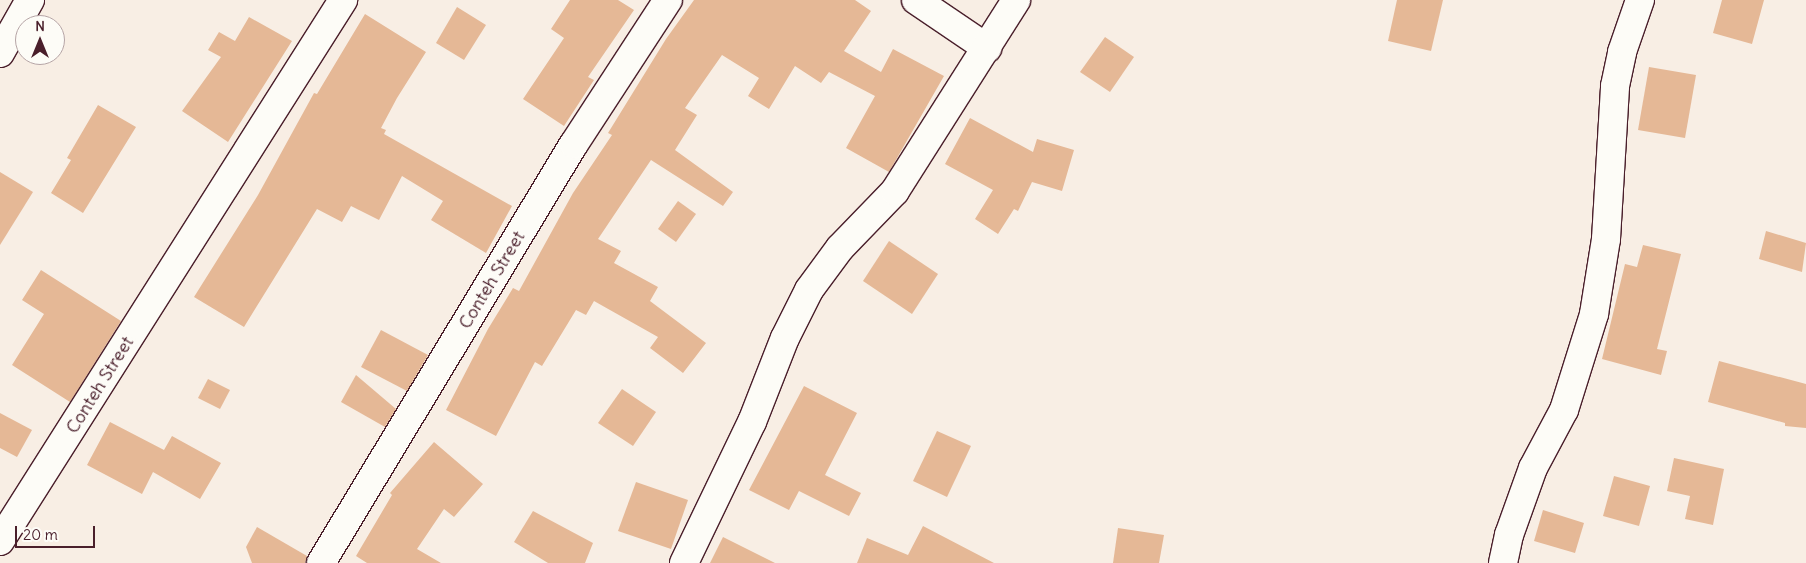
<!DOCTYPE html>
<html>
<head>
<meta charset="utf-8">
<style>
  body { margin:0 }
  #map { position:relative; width:1806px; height:563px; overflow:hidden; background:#f8eee4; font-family:Delius,sans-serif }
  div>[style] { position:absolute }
  .building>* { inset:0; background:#e5b896 }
  .roads { filter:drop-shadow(1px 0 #4a1f2b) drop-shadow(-1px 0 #4a1f2b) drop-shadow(0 1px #4a1f2b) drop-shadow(0 -1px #4a1f2b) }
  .minor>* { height:28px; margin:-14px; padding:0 14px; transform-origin:14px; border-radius:14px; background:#fdfcf7 }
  span { translate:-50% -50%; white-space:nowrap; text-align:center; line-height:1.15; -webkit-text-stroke:5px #fdfcf7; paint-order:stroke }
  .street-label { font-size:18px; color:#4a1f2b }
  .north { position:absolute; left:15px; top:15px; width:50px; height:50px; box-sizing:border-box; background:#fdfcf7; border:1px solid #b5a4a5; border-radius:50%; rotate:0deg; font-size:14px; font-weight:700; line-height:20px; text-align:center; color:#4a1f2b }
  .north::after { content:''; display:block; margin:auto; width:18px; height:22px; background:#4a1f2b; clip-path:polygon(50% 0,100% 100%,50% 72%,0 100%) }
  .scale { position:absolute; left:15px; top:526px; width:80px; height:22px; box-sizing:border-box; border:2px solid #4a1f2b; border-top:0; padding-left:6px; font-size:15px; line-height:18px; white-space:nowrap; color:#4a1f2b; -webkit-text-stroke:4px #fdfcf7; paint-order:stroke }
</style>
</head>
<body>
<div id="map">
  <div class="building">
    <div style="clip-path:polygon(570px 0,618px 0,634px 10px,588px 77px,594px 80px,564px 126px,523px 99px,564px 38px,551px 29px)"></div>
    <div style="clip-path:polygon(694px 0,855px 0,871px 11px,844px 51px,881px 72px,893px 49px,944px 76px,889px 172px,846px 148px,875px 96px,829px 72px,821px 83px,795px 66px,769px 109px,748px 96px,759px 78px,722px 55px,685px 108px,697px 115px,675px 150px,733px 192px,723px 206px,651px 160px,598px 239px,621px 251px,614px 263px,658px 287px,650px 301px,706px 343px,683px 373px,650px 348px,658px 337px,594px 301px,586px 315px,576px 310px,542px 366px,535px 362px,496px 436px,446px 410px,488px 329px,513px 288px,519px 291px,573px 193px,612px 135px,608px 133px,666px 39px)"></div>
    <div style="clip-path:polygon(1397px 0,1443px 0,1431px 51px,1388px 41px)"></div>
    <div style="clip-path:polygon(1722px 0,1764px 0,1752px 44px,1713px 33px)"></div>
    <div style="clip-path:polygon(457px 7px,486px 25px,464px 60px,436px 43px)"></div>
    <div style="clip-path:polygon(365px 14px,426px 52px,397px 98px,381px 128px,386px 130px,384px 134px,512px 206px,486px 253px,431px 220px,443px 201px,402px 176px,379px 220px,351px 206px,342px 222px,317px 209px,244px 327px,194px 297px,258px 195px,314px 93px,317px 94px)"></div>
    <div style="clip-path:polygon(249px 17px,292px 41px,228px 142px,182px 111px,221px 57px,208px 50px,219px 32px,235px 41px)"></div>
    <div style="clip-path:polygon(1105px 37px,1134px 57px,1110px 92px,1080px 72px)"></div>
    <div style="clip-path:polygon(1649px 67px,1696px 75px,1685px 138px,1638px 130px)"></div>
    <div style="clip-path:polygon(98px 105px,136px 127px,83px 213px,51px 193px,71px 160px,67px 158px)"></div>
    <div style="clip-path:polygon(970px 118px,1033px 152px,1037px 139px,1074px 150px,1062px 191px,1032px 182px,1018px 211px,1014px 209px,998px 234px,975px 219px,993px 190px,945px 164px)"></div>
    <div style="clip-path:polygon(0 172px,33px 192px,0 245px)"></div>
    <div style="clip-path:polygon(678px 201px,696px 214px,676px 242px,658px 229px)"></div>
    <div style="clip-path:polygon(1766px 231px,1806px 243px,1802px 272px,1759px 259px)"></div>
    <div style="clip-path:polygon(889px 241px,938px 274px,912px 314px,863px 281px)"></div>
    <div style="clip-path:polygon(1643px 245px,1681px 254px,1657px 349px,1667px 351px,1661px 375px,1602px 359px,1625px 264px,1637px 267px)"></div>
    <div style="clip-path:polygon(41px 270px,121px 321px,70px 402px,12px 365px,44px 314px,22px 300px)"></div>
    <div style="clip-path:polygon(381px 330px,428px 355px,407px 391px,361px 367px)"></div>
    <div style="clip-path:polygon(1719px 361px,1806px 384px,1806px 428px,1785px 426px,1785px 423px,1708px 402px)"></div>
    <div style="clip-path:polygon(356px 375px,396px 409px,385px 427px,341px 402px)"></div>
    <div style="clip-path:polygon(208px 379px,230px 390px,220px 409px,198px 398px)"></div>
    <div style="clip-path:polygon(804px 386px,857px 413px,825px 475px,861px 493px,849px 516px,799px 491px,789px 510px,749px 490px)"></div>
    <div style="clip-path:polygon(622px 389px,656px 412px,633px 446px,598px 423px)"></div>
    <div style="clip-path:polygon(0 413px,32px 430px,17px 457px,0 448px)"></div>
    <div style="clip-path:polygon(110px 422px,164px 450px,172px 436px,221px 463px,200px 499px,153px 472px,142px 494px,87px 465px)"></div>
    <div style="clip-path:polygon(937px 431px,971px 446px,947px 497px,913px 481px)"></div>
    <div style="clip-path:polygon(434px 442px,483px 484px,454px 517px,444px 509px,417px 549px,441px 563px,367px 563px,356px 556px,392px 495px,390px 493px)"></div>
    <div style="clip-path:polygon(1674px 458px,1724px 469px,1713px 525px,1685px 519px,1690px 496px,1667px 491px)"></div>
    <div style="clip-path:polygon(1614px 476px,1650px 486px,1639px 526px,1603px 516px)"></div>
    <div style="clip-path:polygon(636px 482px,688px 500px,671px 549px,618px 531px)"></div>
    <div style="clip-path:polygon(1543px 510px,1584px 523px,1575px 553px,1534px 541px)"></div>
    <div style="clip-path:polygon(533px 511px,593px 543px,585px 563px,548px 563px,514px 542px)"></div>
    <div style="clip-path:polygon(923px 526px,994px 563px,857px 563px,867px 538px,908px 555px)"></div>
    <div style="clip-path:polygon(257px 527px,307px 556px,305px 563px,252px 563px,246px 547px)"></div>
    <div style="clip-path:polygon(1118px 528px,1164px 535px,1159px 563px,1113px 563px)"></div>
    <div style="clip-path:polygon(723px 537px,775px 563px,710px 563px)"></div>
  </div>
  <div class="roads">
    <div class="minor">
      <div style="left:916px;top:0;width:86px;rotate:34.1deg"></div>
      <div style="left:0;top:53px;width:61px;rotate:-60.5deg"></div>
      <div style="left:0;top:541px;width:641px;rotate:-57.62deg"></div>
      <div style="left:321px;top:563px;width:489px;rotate:-58.9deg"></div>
      <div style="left:574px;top:144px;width:172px;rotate:-56.9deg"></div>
      <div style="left:684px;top:563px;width:157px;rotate:-64.3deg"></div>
      <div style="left:752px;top:422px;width:90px;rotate:-68.6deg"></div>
      <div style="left:785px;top:338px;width:54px;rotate:-63.4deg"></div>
      <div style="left:809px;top:290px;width:52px;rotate:-53.6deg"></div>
      <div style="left:840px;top:248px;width:79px;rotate:-46deg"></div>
      <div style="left:895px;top:191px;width:226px;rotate:-57.6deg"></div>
      <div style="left:1503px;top:563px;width:29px;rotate:-78deg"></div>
      <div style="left:1509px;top:535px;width:71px;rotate:-70.3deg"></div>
      <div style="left:1533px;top:468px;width:66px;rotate:-61.9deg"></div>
      <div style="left:1564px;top:410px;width:101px;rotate:-72.6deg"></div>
      <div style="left:1594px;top:314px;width:76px;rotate:-80.9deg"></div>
      <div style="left:1606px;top:239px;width:153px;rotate:-86.6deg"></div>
      <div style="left:1615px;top:86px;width:35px;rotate:-78deg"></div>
      <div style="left:1622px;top:52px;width:55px;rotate:-70.9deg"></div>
    </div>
  </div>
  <div class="street-label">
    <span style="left:492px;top:280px;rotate:-59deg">Conteh Street</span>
    <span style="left:100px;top:385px;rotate:-58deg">Conteh Street</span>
  </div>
  <div class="north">N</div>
  <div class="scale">20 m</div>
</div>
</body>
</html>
